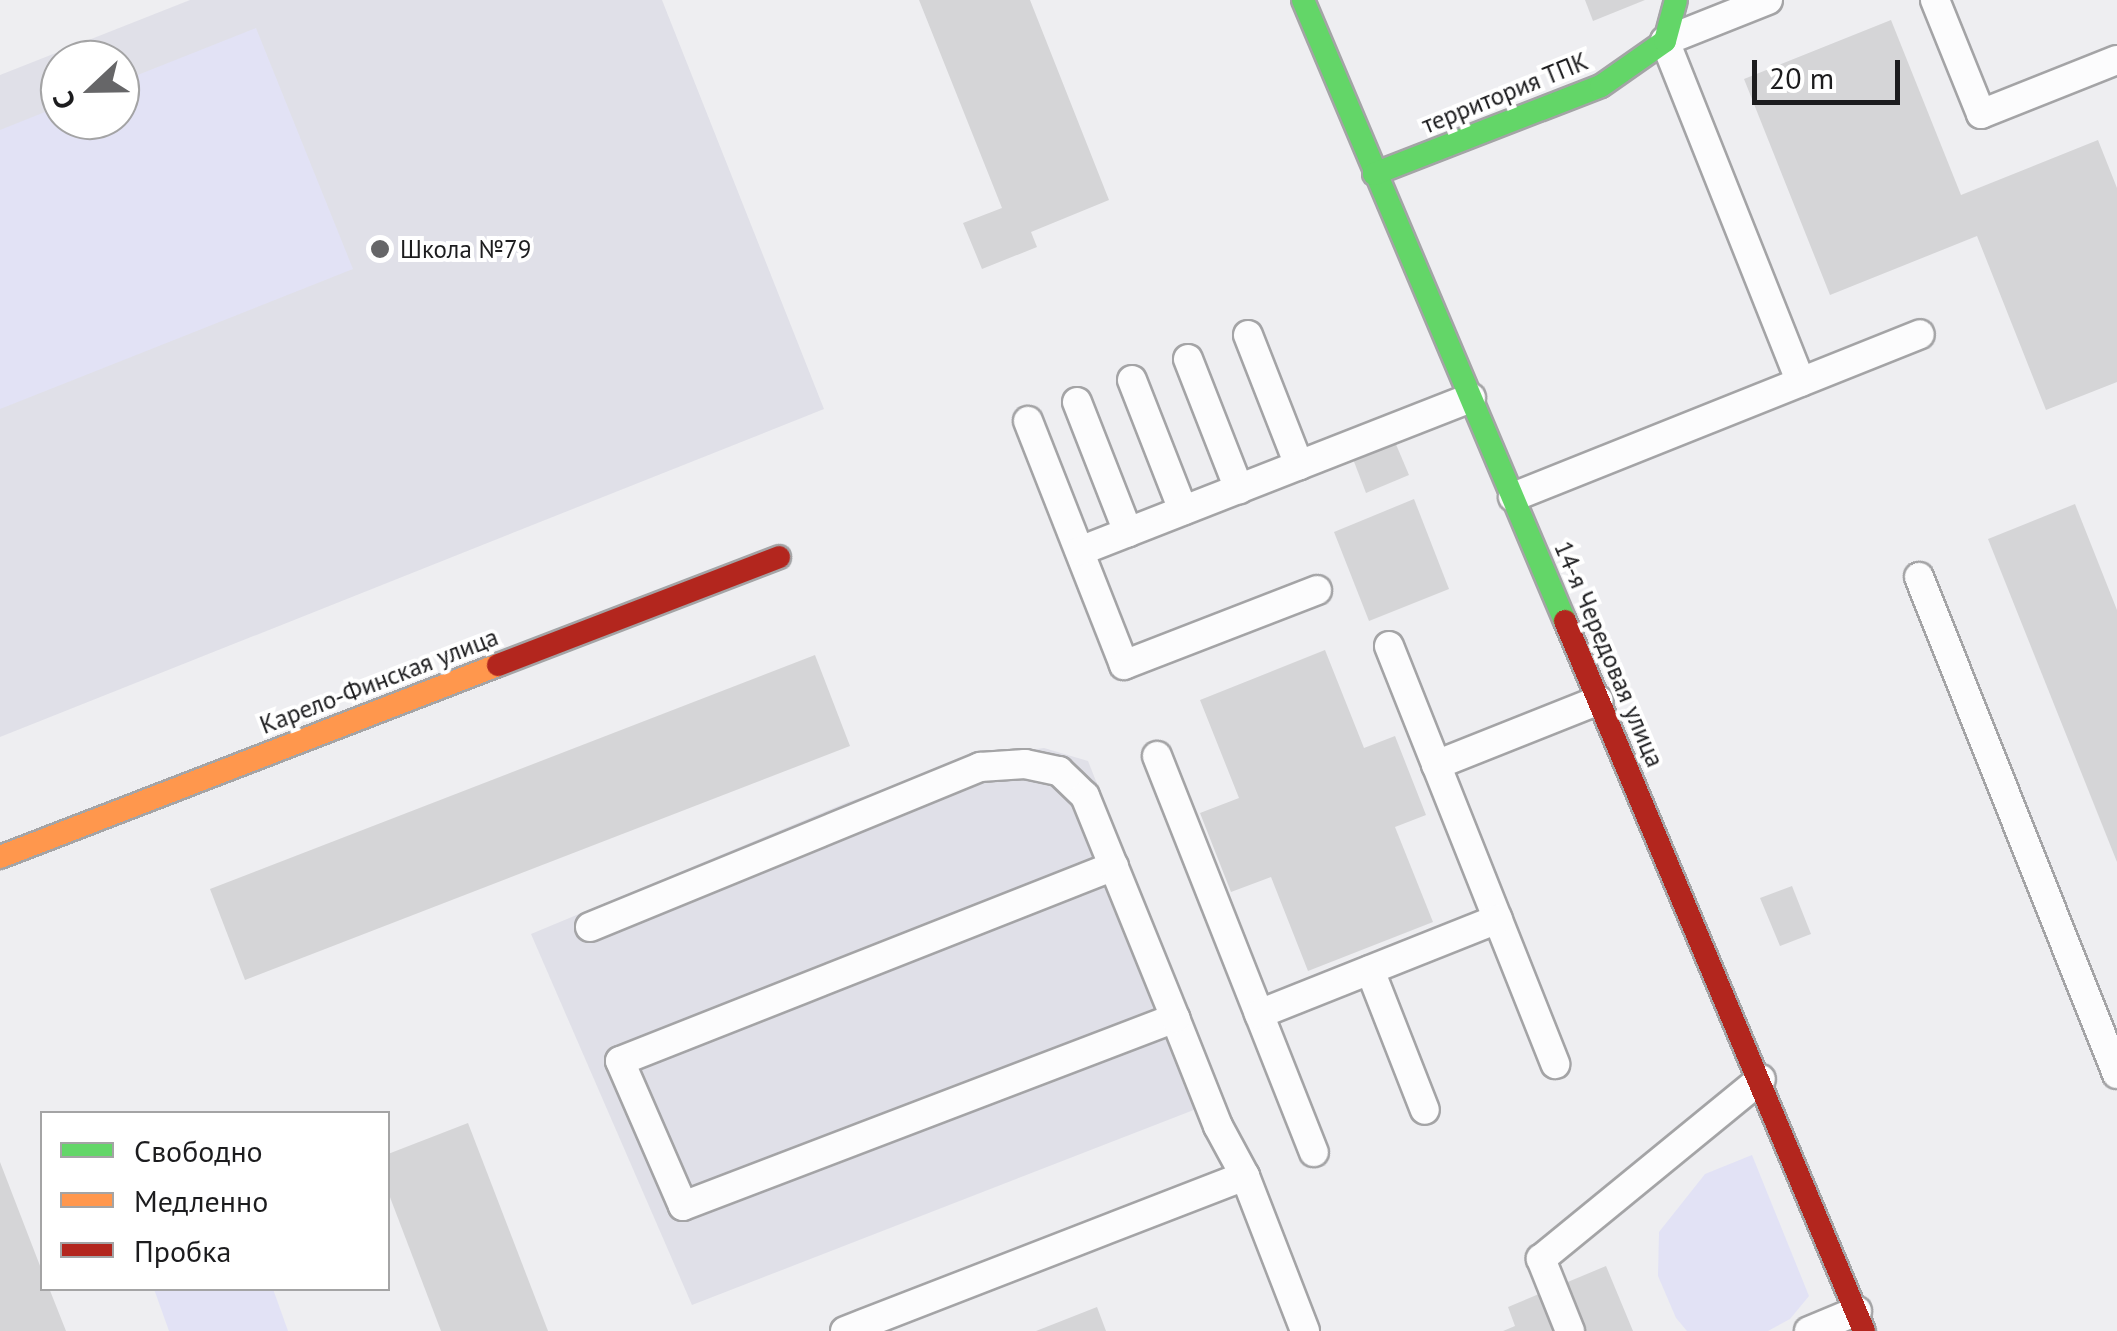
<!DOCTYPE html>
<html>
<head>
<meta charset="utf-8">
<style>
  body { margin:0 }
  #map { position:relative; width:2117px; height:1331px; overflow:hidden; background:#eeeef1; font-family:"PT Sans",sans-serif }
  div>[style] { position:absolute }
  .built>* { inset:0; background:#e0e0e8 }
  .green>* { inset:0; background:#e2e2f5 }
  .building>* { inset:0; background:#d5d5d7 }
  .roads { filter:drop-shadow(2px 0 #a4a4a6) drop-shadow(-2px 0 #a4a4a6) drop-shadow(0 2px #a4a4a6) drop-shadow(0 -2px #a4a4a6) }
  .lane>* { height:28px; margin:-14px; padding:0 14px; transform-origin:14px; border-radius:14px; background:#fcfcfd }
  .fast>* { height:22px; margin:-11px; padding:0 11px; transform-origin:11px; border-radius:11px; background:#63d668 }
  .slow>* { height:22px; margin:-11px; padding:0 11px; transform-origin:11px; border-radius:11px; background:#ff974d }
  .jam>* { height:22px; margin:-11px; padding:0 11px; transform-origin:11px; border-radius:11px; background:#b3261e }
  .dots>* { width:28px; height:28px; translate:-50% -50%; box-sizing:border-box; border:5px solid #fff; border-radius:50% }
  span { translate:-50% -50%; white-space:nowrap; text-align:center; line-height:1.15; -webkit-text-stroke:8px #fff; paint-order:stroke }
  .street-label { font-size:25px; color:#1c1c1e }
  .poi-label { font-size:25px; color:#1c1c1e }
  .left { translate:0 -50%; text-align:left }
  .legend { position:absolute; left:40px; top:1111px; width:350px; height:180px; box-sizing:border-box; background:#fff; border:2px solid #a4a4a5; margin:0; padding:12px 18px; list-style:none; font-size:30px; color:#1c1c1e }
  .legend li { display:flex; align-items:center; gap:20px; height:50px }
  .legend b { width:50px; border:2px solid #a4a4a5 }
  .north { position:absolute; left:40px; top:40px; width:100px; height:100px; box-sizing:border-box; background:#fff; border:2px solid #a4a4a5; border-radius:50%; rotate:248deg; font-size:28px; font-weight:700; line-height:40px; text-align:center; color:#1c1c1e }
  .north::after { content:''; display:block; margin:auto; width:35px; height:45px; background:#666668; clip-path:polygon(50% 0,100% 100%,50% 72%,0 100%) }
  .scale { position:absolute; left:1752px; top:60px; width:148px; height:45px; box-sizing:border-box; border:5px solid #1c1c1e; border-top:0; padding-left:12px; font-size:30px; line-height:35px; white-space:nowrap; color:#1c1c1e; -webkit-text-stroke:8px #fff; paint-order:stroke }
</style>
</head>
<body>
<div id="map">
  <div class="built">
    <div style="clip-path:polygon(evenodd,190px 0,662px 0,824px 409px,0 737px,0 75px,190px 0,60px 60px,120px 60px,120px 120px,60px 120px,60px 60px)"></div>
    <div style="clip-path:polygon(1044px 748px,1088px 761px,1222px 1099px,692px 1305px,531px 934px,848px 802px,986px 755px)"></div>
  </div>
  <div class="green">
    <div style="clip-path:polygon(256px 28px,353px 269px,0 409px,0 130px,60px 106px,60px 120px,120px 120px,120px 82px)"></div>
    <div style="clip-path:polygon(1752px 1155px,1809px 1296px,1790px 1319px,1768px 1331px,1687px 1331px,1676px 1318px,1658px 1276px,1659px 1232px,1705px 1174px)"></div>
    <div style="clip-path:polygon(154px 1289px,273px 1289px,288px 1331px,169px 1331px)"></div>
  </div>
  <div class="building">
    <div style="clip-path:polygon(919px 0,1030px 0,1109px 200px,1031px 232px,1037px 247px,982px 269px,963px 223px,1002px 208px)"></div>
    <div style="clip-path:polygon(1585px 0,1645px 0,1593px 21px)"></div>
    <div style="clip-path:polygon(1891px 20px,1961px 195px,2098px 140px,2117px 188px,2117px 382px,2046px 410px,1977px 236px,1830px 295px,1744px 79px)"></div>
    <div style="clip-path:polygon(1395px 442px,1409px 475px,1366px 493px,1353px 459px)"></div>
    <div style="clip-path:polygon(1414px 499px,1449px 589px,1369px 621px,1334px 532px)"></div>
    <div style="clip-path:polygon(2075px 504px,2117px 610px,2117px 862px,1988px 539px)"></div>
    <div style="clip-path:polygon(1325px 650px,1364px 748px,1395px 736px,1426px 815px,1395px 827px,1433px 922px,1308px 971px,1271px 877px,1231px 892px,1200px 813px,1239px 798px,1200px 700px)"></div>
    <div style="clip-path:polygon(815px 655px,850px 746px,245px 980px,210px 889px)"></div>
    <div style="clip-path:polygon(1792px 886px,1811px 934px,1780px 946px,1760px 898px)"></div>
    <div style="clip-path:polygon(468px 1123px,548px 1331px,441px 1331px,388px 1192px,388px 1154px)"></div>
    <div style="clip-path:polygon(0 1162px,42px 1271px,42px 1288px,49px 1288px,66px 1331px,0 1331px)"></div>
    <div style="clip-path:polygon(1606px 1266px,1633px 1331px,1503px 1331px,1515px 1326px,1508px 1307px)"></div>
    <div style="clip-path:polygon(1097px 1307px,1106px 1331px,1036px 1331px)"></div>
  </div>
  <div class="roads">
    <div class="lane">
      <div style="left:1768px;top:0;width:111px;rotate:158.3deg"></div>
      <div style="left:1665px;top:41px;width:367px;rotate:68.3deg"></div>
      <div style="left:1935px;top:0;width:123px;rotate:68deg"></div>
      <div style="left:1981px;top:114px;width:146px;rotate:-21.7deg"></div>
      <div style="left:1248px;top:335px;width:140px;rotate:68.6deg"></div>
      <div style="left:1188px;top:359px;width:140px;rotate:68.6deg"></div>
      <div style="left:1132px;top:380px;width:140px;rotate:68.6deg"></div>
      <div style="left:1077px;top:402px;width:140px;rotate:68.6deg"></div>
      <div style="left:1028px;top:421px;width:262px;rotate:68.5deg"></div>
      <div style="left:1124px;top:665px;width:207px;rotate:-21.2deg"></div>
      <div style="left:1513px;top:497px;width:438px;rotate:-21.8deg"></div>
      <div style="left:1080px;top:551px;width:420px;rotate:-21.4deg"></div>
      <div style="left:1919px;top:577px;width:535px;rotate:68.28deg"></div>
      <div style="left:1389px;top:646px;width:450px;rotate:68.3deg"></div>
      <div style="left:1157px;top:756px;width:426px;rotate:68.4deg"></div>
      <div style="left:1436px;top:765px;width:175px;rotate:-21.7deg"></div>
      <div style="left:1114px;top:866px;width:531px;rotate:158.46deg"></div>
      <div style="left:620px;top:1061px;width:158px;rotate:66.5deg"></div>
      <div style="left:683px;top:1206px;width:527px;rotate:-20.91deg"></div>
      <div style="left:1175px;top:1018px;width:116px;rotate:68.3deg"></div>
      <div style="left:1218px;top:1126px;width:57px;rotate:61.6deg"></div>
      <div style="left:590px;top:927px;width:422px;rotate:-22.3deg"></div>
      <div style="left:980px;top:767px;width:45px;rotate:-3.8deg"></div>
      <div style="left:1025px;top:764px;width:35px;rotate:12deg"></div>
      <div style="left:1059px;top:771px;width:36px;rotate:44deg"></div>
      <div style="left:1085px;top:796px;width:240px;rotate:67.9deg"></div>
      <div style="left:1370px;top:970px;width:150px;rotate:68.6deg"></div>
      <div style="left:1259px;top:1014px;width:257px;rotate:-21.7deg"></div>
      <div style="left:845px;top:1331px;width:429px;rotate:-21.2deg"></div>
      <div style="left:1245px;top:1176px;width:166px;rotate:68.8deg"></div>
      <div style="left:1570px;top:1331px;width:78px;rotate:-111.9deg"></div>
      <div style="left:1541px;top:1259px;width:284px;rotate:-39.3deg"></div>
      <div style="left:1809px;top:1331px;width:52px;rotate:-22.6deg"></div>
    </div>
    <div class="fast">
      <div style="left:1303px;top:0;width:674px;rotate:67.13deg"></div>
      <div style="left:1374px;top:174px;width:243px;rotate:-21.2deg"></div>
      <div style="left:1601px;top:86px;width:78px;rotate:-35.1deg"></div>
      <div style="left:1665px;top:41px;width:42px;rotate:-75deg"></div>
    </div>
    <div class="slow">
      <div style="left:0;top:857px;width:534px;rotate:-21.08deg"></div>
    </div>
    <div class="jam">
      <div style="left:1565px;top:621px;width:770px;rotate:67.16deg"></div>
      <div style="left:498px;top:665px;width:301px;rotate:-21deg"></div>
    </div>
  </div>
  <div class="dots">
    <div style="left:380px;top:249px;background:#666668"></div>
  </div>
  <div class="street-label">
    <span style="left:1505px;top:93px;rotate:-22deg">территория ТПК</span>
    <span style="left:1609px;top:654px;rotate:67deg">14-я Чередовая улица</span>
    <span style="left:379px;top:681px;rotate:-21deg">Карело-Финская улица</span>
  </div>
  <div class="poi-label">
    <span class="left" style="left:400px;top:249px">Школа №79</span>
  </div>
  <ul class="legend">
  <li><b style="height:12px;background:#63d668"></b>Свободно</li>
  <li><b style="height:12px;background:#ff974d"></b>Медленно</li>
  <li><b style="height:12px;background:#b3261e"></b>Пробка</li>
  </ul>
  <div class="north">С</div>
  <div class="scale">20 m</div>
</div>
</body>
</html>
